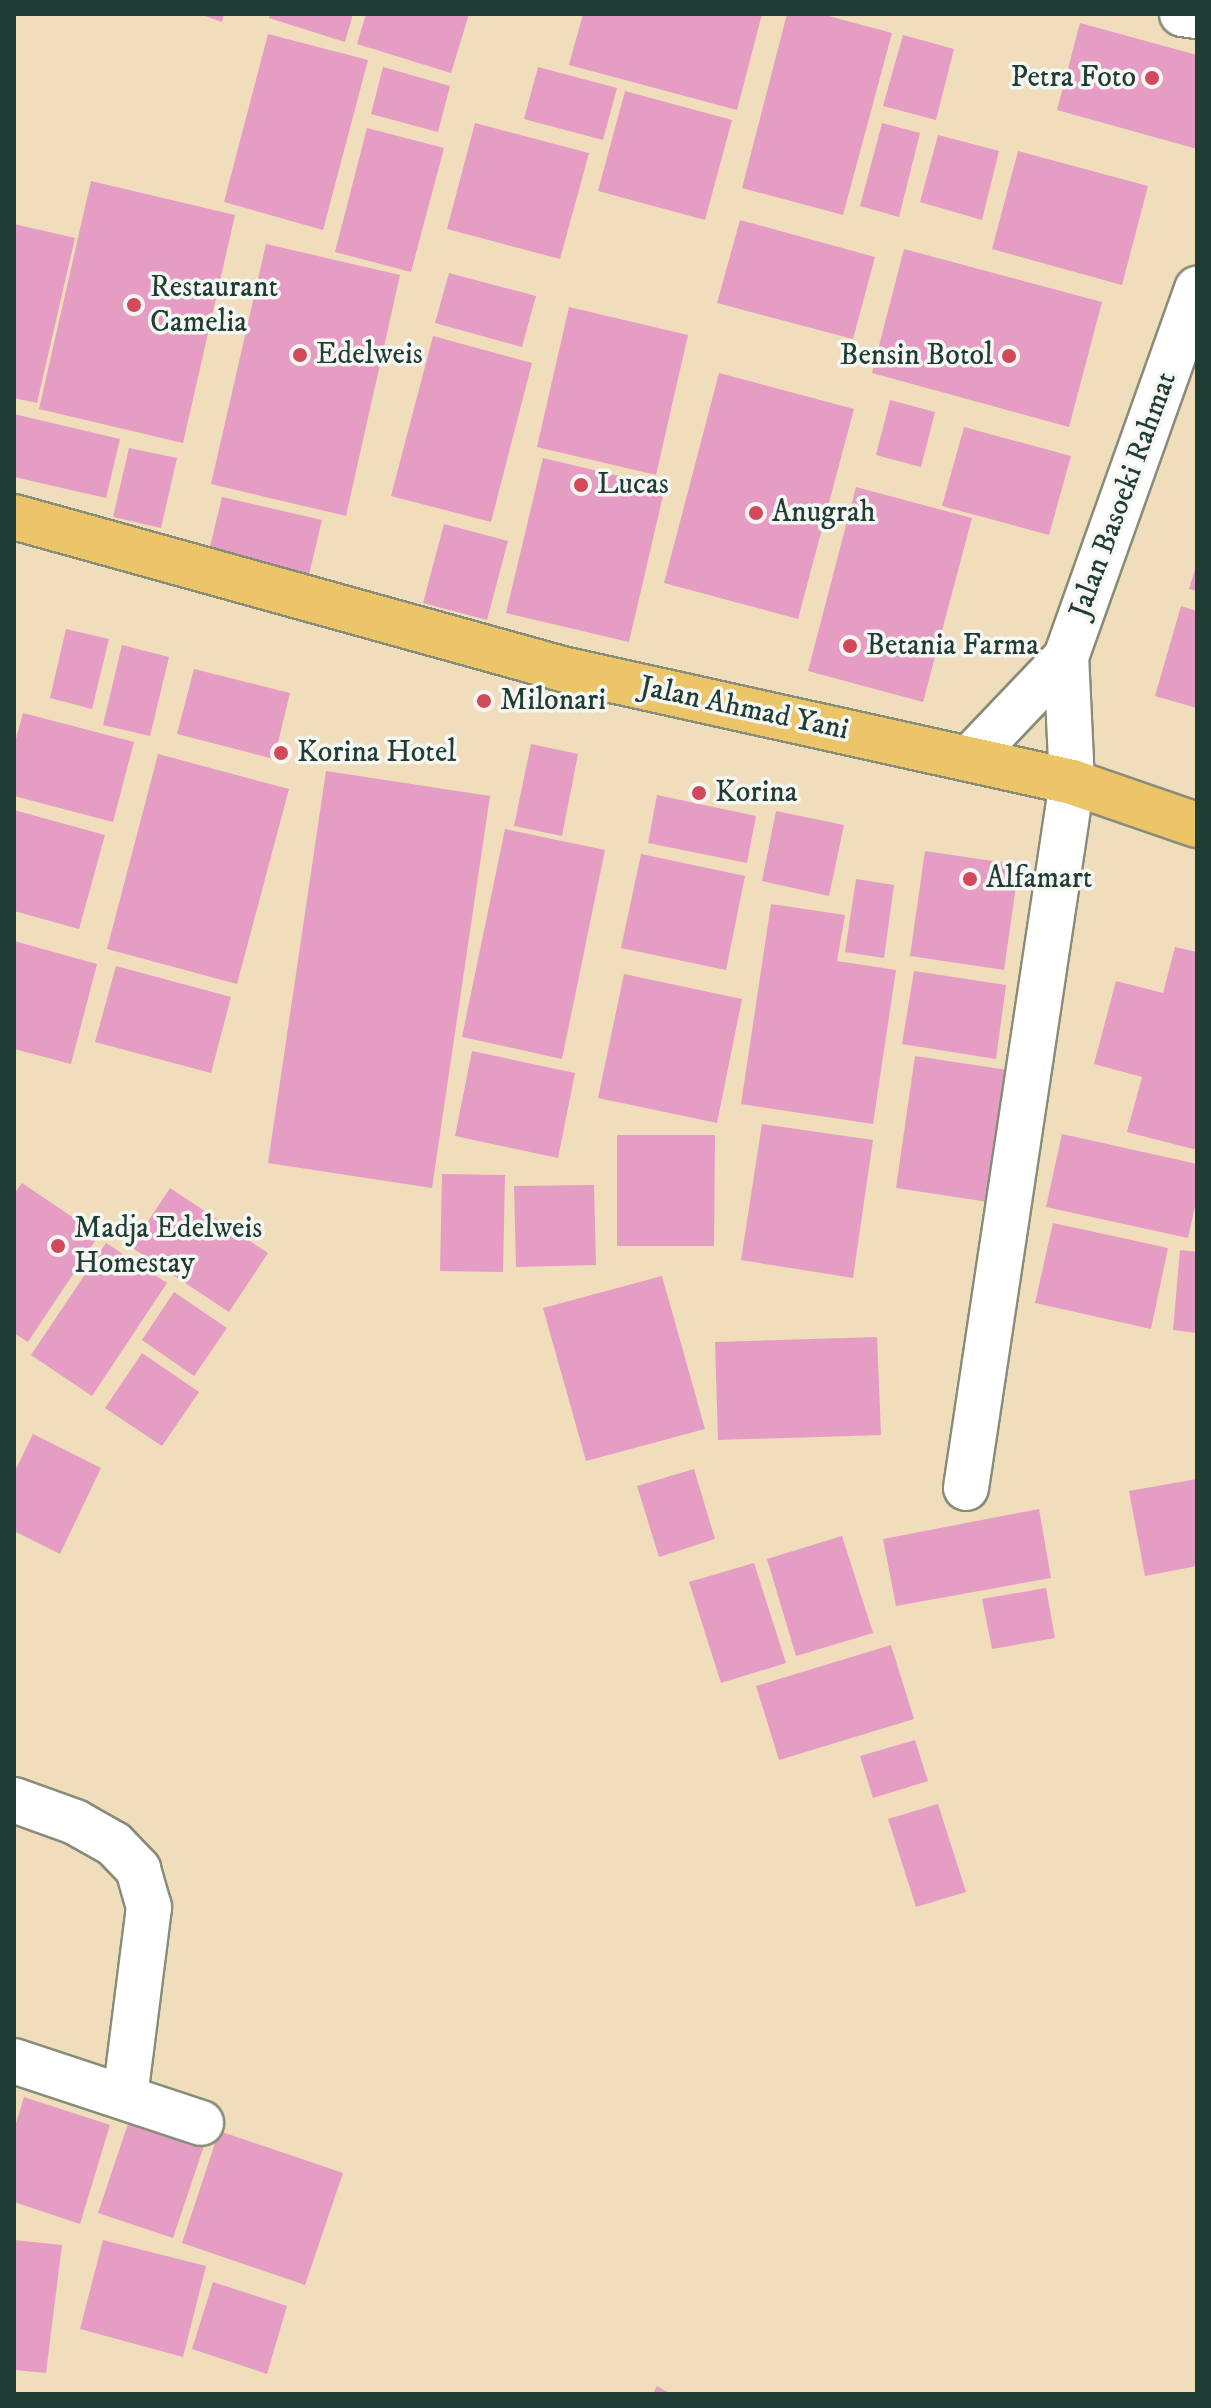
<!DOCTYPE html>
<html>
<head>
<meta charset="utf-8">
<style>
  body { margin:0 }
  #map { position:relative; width:1211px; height:2408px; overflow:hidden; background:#efddbc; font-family:"IM FELL DW Pica",serif }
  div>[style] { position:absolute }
  .building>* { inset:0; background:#e69dc4 }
  .roads { filter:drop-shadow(2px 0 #878d78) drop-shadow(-2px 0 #878d78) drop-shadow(0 2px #878d78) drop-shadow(0 -2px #878d78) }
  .minor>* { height:44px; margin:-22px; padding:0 22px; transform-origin:22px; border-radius:22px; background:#fff }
  .tertiary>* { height:44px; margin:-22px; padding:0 22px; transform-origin:22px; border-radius:22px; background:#fff }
  .trunk>* { height:44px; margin:-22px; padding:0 22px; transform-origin:22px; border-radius:22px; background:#ecc569 }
  .dots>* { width:22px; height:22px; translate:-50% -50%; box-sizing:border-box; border:4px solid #f6f6f2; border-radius:50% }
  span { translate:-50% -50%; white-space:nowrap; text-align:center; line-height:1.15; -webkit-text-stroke:7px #f6f6f2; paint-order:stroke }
  .poi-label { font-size:30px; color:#1f3d34 }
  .right { translate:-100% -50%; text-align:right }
  .left { translate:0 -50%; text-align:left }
  .street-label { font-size:30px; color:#1f3d34 }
  .frame { position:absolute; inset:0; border:16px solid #1f3d34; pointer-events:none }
</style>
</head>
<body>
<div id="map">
  <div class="building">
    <div style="clip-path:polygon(199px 14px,224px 14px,222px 22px)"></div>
    <div style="clip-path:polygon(270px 14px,353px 14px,345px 42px,269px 18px)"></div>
    <div style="clip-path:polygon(366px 14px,469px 14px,451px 73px,357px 44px)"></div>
    <div style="clip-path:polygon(583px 14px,762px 14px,737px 110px,569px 65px)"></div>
    <div style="clip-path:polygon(787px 14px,821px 14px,892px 33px,843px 215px,742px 188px)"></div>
    <div style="clip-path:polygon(1080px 23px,1197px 55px,1197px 149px,1057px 110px)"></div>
    <div style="clip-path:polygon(268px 34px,368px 60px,323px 230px,224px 202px)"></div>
    <div style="clip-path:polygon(903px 35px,954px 49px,936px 120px,883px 106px)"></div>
    <div style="clip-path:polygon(383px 67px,450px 86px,438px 132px,371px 114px)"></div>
    <div style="clip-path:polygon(538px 67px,617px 88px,603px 140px,524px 119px)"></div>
    <div style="clip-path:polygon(625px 91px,732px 120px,705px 220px,598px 191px)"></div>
    <div style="clip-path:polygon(475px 123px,589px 153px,560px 259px,447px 229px)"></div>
    <div style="clip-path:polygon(882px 123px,920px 133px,899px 217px,860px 206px)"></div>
    <div style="clip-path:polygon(367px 128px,444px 148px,411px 272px,335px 252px)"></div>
    <div style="clip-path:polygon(938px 135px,999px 151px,982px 220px,920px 202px)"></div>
    <div style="clip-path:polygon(1018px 151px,1148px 186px,1122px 285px,992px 249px)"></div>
    <div style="clip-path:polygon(91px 181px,235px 215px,183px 443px,39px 409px)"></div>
    <div style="clip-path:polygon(740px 220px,875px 257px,853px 339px,717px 303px)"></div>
    <div style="clip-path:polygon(14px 224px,75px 238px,37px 403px,14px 398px)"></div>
    <div style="clip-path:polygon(266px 244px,400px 275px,346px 516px,211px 484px)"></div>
    <div style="clip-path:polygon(904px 249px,1102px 302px,1069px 427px,872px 373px)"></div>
    <div style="clip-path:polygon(449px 273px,536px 296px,522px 347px,435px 323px)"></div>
    <div style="clip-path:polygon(569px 307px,688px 335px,656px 475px,537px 447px)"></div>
    <div style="clip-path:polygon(433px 336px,532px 363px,491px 522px,391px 496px)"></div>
    <div style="clip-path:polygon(719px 373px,854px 409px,798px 619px,664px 583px)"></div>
    <div style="clip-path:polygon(890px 400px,935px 412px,921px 467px,876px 455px)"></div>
    <div style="clip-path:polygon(14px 414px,120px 439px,106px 498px,14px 477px)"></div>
    <div style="clip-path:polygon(964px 427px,1071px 456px,1049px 535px,942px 506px)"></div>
    <div style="clip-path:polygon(129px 448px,177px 458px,161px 528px,113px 517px)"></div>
    <div style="clip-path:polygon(543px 458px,665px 487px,629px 642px,506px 613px)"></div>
    <div style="clip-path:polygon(856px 487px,972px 518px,923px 702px,808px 671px)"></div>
    <div style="clip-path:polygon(222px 497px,322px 520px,307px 583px,207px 559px)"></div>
    <div style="clip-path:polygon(444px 524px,508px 541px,487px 620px,423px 603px)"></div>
    <div style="clip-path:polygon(1197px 563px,1197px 591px,1189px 589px)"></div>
    <div style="clip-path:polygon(1181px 606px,1197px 611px,1197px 708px,1155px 696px)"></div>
    <div style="clip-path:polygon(66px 629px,109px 639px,92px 709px,50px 698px)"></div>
    <div style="clip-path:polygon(122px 645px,169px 657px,150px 736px,103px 725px)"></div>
    <div style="clip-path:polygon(194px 669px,290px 693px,274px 759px,177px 734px)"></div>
    <div style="clip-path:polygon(23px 713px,134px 742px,113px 822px,14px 796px,14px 746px)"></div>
    <div style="clip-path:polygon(531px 744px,578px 754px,562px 836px,514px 826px)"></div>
    <div style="clip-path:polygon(158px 754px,289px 789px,237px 984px,107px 949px)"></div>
    <div style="clip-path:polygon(326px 771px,490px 796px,432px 1188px,268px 1163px)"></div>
    <div style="clip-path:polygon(657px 795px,756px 816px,747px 863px,648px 843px)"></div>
    <div style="clip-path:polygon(14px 810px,105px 835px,79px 929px,14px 911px)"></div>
    <div style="clip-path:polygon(776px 811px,844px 825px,829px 896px,762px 881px)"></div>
    <div style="clip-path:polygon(505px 829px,605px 850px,562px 1059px,462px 1037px)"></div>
    <div style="clip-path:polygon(925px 851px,1019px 865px,1004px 970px,910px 956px)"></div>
    <div style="clip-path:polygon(641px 854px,745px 876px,726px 970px,621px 948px)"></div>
    <div style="clip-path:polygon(856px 879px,894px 885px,884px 958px,845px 952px)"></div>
    <div style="clip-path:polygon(771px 904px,845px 915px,837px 961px,896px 970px,873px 1124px,741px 1104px)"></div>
    <div style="clip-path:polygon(14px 941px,97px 964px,71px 1064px,14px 1049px)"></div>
    <div style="clip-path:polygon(1175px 947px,1197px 952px,1197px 1150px,1127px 1132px,1142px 1077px,1094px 1064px,1116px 981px,1163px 993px)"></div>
    <div style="clip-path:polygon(116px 966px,231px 997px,211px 1073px,95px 1042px)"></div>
    <div style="clip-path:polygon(914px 971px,1006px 985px,996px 1059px,902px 1044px)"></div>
    <div style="clip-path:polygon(624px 974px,742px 999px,717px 1123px,598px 1098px)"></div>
    <div style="clip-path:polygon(472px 1051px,575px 1073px,558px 1158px,455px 1136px)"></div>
    <div style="clip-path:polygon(915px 1056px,1014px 1071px,995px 1203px,896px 1188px)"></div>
    <div style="clip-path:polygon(762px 1124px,873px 1140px,853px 1278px,741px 1260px)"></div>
    <div style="clip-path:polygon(1062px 1134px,1197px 1164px,1197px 1197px,1188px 1238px,1046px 1207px)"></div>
    <div style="clip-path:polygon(617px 1135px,715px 1135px,714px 1246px,617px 1246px)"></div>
    <div style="clip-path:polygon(442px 1174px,505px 1175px,503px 1272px,440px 1271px)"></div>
    <div style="clip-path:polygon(22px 1183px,99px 1235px,28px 1342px,14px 1333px,14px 1194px)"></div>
    <div style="clip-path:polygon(594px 1185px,596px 1265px,516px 1267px,514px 1186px)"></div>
    <div style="clip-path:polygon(170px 1188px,268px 1253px,229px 1312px,131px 1247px)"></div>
    <div style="clip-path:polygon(1053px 1223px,1168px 1248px,1151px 1329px,1035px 1303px)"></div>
    <div style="clip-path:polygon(106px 1243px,167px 1283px,92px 1396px,31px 1355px)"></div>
    <div style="clip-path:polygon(1180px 1250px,1197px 1252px,1197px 1333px,1173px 1330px)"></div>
    <div style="clip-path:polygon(662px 1276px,705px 1429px,586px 1461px,543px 1308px)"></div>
    <div style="clip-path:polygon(174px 1292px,227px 1328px,194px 1376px,142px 1340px)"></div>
    <div style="clip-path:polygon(877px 1337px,881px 1435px,718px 1440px,715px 1342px)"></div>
    <div style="clip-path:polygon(142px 1353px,199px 1392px,162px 1446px,105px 1408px)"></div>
    <div style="clip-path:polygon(33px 1434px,101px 1468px,60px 1554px,14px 1531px,14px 1473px)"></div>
    <div style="clip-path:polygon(694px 1469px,715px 1539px,659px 1557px,637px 1486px)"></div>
    <div style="clip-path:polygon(1197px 1479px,1197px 1566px,1145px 1576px,1129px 1491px)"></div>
    <div style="clip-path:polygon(1039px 1509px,1051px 1578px,896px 1606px,883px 1539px)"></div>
    <div style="clip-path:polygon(842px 1536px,873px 1633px,796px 1656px,767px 1559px)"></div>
    <div style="clip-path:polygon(754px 1563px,786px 1663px,721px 1683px,689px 1582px)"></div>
    <div style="clip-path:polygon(1046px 1588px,1055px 1638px,992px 1649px,982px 1599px)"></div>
    <div style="clip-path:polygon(891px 1645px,914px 1719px,779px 1760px,756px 1686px)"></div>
    <div style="clip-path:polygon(915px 1740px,928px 1781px,873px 1798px,860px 1756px)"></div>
    <div style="clip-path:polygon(938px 1804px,966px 1892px,916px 1907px,888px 1819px)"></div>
    <div style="clip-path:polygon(24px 2097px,110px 2125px,80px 2224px,14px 2202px,14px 2130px)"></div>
    <div style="clip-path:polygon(132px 2112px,207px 2137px,173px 2238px,98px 2213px)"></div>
    <div style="clip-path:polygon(219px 2131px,343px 2173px,305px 2285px,182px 2243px)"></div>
    <div style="clip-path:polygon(14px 2240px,62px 2245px,46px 2373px,14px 2370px)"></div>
    <div style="clip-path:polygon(103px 2240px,206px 2266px,183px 2357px,80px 2329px)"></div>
    <div style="clip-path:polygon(213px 2282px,287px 2306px,267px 2374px,192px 2349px)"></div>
    <div style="clip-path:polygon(657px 2386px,671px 2394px,653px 2394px)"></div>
  </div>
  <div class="roads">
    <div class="minor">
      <div style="left:1182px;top:14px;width:15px;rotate:8deg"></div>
      <div style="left:966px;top:1488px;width:714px;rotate:-81.46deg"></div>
      <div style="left:14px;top:1800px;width:65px;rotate:19.8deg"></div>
      <div style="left:75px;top:1822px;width:45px;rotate:29.4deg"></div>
      <div style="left:114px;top:1844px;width:35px;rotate:46deg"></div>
      <div style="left:138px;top:1869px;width:40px;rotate:74deg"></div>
      <div style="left:149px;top:1907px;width:191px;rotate:97.2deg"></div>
      <div style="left:14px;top:2061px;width:197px;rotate:18.3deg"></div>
    </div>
    <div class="tertiary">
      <div style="left:969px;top:759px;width:141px;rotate:-46.4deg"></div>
      <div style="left:1072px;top:782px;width:125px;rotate:-92.7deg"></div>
      <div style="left:1066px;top:657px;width:391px;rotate:-70.4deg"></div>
    </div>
    <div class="trunk">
      <div style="left:14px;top:517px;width:569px;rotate:15.5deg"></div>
      <div style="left:562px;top:669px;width:522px;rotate:12.49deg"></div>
      <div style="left:1072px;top:782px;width:132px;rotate:19deg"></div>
    </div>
  </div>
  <div class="dots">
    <div style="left:1152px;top:78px;background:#d1495b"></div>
    <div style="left:134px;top:305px;background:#d1495b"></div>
    <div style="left:300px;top:355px;background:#d1495b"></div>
    <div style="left:1009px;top:356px;background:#d1495b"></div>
    <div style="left:581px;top:485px;background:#d1495b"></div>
    <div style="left:756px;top:513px;background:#d1495b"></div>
    <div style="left:850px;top:646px;background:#d1495b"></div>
    <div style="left:484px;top:701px;background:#d1495b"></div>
    <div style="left:281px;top:753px;background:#d1495b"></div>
    <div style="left:699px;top:793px;background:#d1495b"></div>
    <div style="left:970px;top:879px;background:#d1495b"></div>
    <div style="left:58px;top:1246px;background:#d1495b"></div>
  </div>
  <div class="poi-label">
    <span class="right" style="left:1136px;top:78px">Petra Foto</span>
    <span class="left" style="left:150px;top:305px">Restaurant<br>Camelia</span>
    <span class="left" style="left:316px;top:355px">Edelweis</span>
    <span class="right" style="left:993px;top:356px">Bensin Botol</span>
    <span class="left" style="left:597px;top:485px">Lucas</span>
    <span class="left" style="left:772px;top:513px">Anugrah</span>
    <span class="left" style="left:866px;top:646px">Betania Farma</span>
    <span class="left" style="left:500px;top:701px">Milonari</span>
    <span class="left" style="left:297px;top:753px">Korina Hotel</span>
    <span class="left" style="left:715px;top:793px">Korina</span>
    <span class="left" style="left:986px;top:879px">Alfamart</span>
    <span class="left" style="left:74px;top:1246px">Madja Edelweis<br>Homestay</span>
  </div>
  <div class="street-label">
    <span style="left:1124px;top:495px;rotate:-70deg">Jalan Basoeki Rahmat</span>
    <span style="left:744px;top:709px;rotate:12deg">Jalan Ahmad Yani</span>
  </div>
  <div class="frame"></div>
</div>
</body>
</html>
